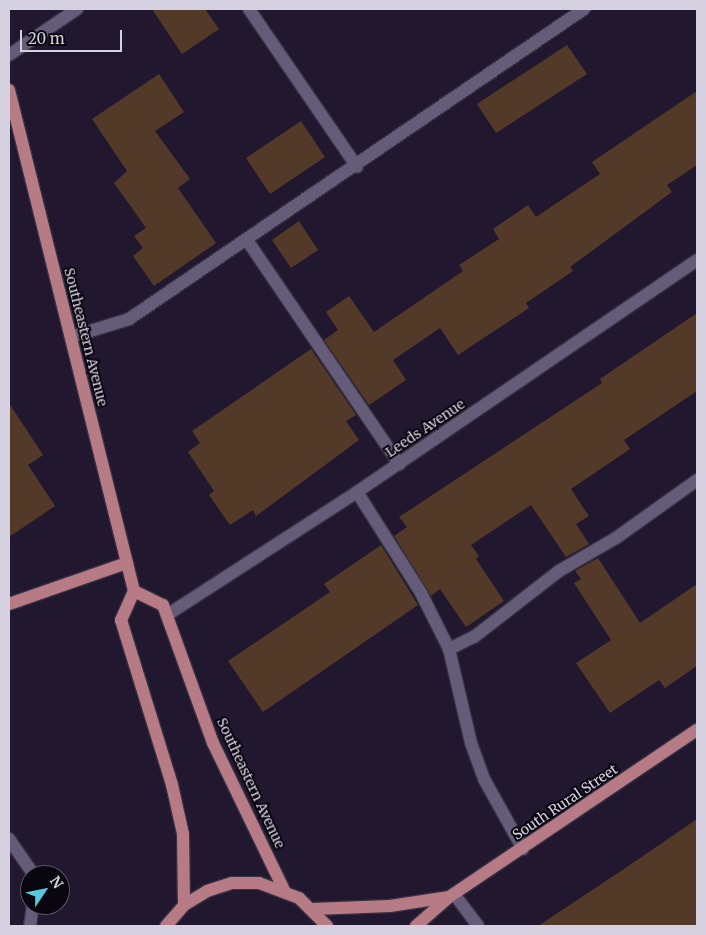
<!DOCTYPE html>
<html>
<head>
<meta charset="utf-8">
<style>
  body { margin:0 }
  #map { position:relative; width:706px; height:935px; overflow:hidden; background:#211830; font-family:Merriweather,serif }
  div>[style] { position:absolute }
  .building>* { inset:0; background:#533a28 }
  .roads { filter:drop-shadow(1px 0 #383143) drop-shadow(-1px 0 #383143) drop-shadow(0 1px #383143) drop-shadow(0 -1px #383143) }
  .minor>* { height:12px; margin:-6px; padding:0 6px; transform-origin:6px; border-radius:6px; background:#645c78 }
  .major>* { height:12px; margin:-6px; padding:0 6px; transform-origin:6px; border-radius:6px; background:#b77b85 }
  span { translate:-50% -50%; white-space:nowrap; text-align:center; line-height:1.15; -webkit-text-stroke:4px #090610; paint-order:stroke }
  .street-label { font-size:14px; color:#d6d1e1 }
  .frame { position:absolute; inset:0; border:10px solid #d6d1e1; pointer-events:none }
  .north { position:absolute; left:20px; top:865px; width:50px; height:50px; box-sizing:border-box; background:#090610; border:1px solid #5b5764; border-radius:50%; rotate:56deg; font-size:14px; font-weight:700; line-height:20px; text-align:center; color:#d6d1e1 }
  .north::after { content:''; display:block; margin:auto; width:18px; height:22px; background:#56c9e1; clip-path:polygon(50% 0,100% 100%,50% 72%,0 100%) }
  .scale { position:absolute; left:20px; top:30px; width:102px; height:22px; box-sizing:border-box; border:2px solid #d6d1e1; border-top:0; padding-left:6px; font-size:15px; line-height:18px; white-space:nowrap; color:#d6d1e1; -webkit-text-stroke:4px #090610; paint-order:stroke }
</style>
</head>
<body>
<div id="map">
  <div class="building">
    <div style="clip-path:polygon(152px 9px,205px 9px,219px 29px,182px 54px)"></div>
    <div style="clip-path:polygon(567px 45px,587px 74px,496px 133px,477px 104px)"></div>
    <div style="clip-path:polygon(159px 74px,184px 112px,155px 131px,190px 179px,178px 188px,216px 243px,154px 286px,133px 256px,143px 248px,134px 236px,146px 228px,114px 183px,127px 171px,92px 119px)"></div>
    <div style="clip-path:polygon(697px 91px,697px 165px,667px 185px,672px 192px,570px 267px,573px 271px,526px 303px,529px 308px,458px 355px,440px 328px,393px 360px,406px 380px,369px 405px,324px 340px,338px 330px,326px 312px,349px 296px,374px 332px,463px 271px,459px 265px,499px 239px,493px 229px,528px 205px,536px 217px,600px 174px,592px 162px)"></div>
    <div style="clip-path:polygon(301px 121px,325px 157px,270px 194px,246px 158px)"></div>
    <div style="clip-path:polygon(299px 221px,318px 250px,291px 268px,272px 240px)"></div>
    <div style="clip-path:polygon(697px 313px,697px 391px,624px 440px,630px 449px,571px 489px,589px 516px,576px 524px,589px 544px,566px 557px,531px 505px,471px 545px,479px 556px,476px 559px,504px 601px,466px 627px,440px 589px,431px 596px,394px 536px,407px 527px,399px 517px,602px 383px,600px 379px)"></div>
    <div style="clip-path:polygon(311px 349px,356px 415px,346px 421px,359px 440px,256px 516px,253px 510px,230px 525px,209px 495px,214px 491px,188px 452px,200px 443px,192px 431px)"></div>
    <div style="clip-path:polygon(9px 403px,43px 455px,28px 465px,55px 506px,9px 537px)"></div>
    <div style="clip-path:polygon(381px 545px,418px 605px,263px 712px,228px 661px,330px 592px,324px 584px)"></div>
    <div style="clip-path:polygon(598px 558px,640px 623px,697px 584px,697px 666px,665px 688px,659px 680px,610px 713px,576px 663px,611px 640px,574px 583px,581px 579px,575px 571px)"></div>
    <div style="clip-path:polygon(697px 819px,697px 926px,538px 926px,621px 871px)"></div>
  </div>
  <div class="roads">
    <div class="minor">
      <div style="left:249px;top:9px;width:191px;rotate:55.6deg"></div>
      <div style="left:9px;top:55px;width:82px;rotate:-34.1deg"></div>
      <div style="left:247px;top:240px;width:271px;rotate:55.8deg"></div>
      <div style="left:71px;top:337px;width:61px;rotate:-17.2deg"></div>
      <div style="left:129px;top:319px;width:551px;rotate:-34.27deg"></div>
      <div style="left:357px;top:492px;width:120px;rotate:57.6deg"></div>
      <div style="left:421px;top:593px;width:63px;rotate:63.4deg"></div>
      <div style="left:449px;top:649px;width:97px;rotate:76.8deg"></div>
      <div style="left:471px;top:743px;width:38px;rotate:70deg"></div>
      <div style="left:484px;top:779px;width:80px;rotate:60.9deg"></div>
      <div style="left:167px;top:615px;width:226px;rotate:-32.9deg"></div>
      <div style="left:357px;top:492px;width:412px;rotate:-34.3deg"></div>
      <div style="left:449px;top:649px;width:28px;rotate:-26deg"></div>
      <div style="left:474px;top:637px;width:108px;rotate:-37.8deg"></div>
      <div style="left:559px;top:571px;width:66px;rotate:-30.1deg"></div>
      <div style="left:616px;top:538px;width:100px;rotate:-35.6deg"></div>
      <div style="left:9px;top:839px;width:44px;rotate:55.2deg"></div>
      <div style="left:454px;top:894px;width:40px;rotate:53deg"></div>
      <div style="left:30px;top:926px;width:21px;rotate:-82deg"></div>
    </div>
    <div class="major">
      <div style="left:9px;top:90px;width:516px;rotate:75.99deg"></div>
      <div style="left:134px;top:591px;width:32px;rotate:114deg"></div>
      <div style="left:121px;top:620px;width:173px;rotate:72.8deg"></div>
      <div style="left:172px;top:785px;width:50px;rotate:77.3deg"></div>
      <div style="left:183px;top:834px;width:71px;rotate:89.2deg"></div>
      <div style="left:134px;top:591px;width:32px;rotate:26deg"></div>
      <div style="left:163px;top:605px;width:147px;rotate:70.1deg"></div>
      <div style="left:213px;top:743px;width:163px;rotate:64.2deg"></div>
      <div style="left:9px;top:604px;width:125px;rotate:-19.2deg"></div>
      <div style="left:313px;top:909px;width:77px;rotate:-2.2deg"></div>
      <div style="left:390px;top:906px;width:60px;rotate:-8.7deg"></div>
      <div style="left:166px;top:926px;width:28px;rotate:-49deg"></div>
      <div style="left:184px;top:905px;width:27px;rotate:-31deg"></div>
      <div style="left:207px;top:891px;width:26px;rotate:-18deg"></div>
      <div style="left:232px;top:883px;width:27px"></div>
      <div style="left:259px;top:883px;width:43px;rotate:20.6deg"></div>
      <div style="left:299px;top:898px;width:40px;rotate:45deg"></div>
      <div style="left:416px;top:926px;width:44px;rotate:-41.3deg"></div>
      <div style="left:449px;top:897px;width:299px;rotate:-34deg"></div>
    </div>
  </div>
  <div class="street-label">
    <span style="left:86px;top:337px;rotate:76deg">Southeastern Avenue</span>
    <span style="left:425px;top:428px;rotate:-34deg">Leeds Avenue</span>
    <span style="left:251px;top:783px;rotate:65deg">Southeastern Avenue</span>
    <span style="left:565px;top:802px;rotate:-34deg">South Rural Street</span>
  </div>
  <div class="frame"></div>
  <div class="north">N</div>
  <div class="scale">20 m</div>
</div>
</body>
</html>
